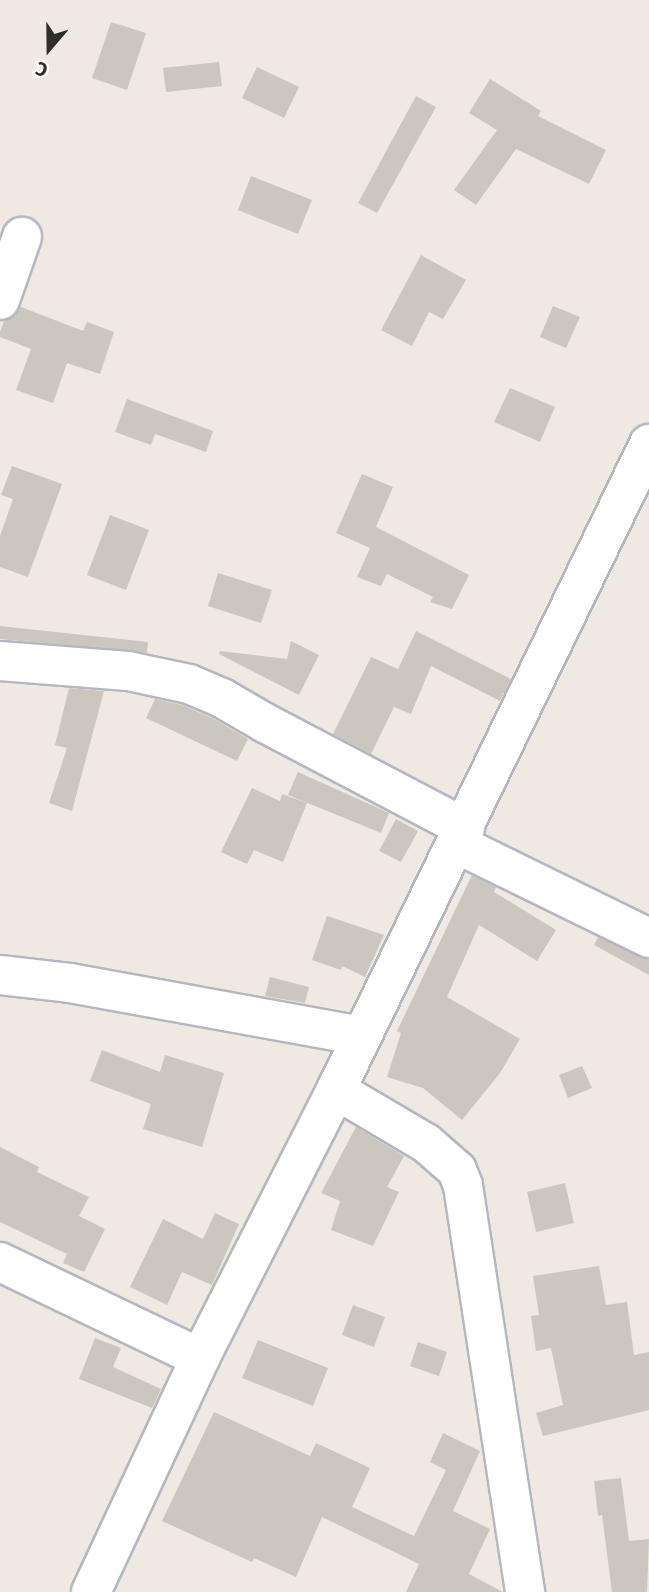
<!DOCTYPE html>
<html>
<head>
<meta charset="utf-8">
<style>
  body { margin:0 }
  #map { position:relative; width:649px; height:1592px; overflow:hidden; background:#efe9e1; font-family:"Fira Sans",sans-serif }
  div>[style] { position:absolute }
  .building>* { inset:0; background:#cbc7bf }
  .roads { filter:drop-shadow(2px 0 #b4b7c1) drop-shadow(-2px 0 #b4b7c1) drop-shadow(0 2px #b4b7c1) drop-shadow(0 -2px #b4b7c1) }
  .minor>* { height:38px; margin:-19px; padding:0 19px; transform-origin:19px; border-radius:19px; background:#fff }
  span { translate:-50% -50%; white-space:nowrap; text-align:center; line-height:1.15; -webkit-text-stroke:5px #fff; paint-order:stroke }
  .north { position:absolute; left:14px; top:14px; width:70px; height:70px; -webkit-text-stroke:5px #fff; paint-order:stroke; rotate:200deg; font-size:19px; font-weight:700; line-height:28px; text-align:center; color:#2e2e2e }
  .north::after { content:''; display:block; margin:auto; width:24px; height:32px; background:#2e2e2e; clip-path:polygon(50% 0,100% 100%,50% 72%,0 100%) }
</style>
</head>
<body>
<div id="map">
  <div class="building">
    <div style="clip-path:polygon(111px 22px,146px 33px,127px 90px,92px 78px)"></div>
    <div style="clip-path:polygon(219px 62px,222px 86px,166px 92px,163px 68px)"></div>
    <div style="clip-path:polygon(257px 67px,299px 87px,284px 118px,242px 98px)"></div>
    <div style="clip-path:polygon(490px 79px,541px 111px,538px 116px,606px 150px,589px 184px,516px 149px,476px 205px,454px 190px,497px 130px,469px 113px)"></div>
    <div style="clip-path:polygon(416px 96px,436px 107px,377px 213px,358px 203px)"></div>
    <div style="clip-path:polygon(251px 176px,312px 200px,298px 234px,238px 210px)"></div>
    <div style="clip-path:polygon(421px 255px,466px 280px,443px 319px,429px 312px,412px 346px,381px 330px)"></div>
    <div style="clip-path:polygon(553px 306px,580px 317px,566px 348px,540px 337px)"></div>
    <div style="clip-path:polygon(21px 307px,83px 331px,87px 322px,114px 332px,100px 374px,67px 363px,53px 403px,16px 390px,31px 349px,0 337px,0 332px,4px 321px,15px 316px)"></div>
    <div style="clip-path:polygon(510px 388px,555px 407px,540px 442px,494px 422px)"></div>
    <div style="clip-path:polygon(127px 399px,213px 431px,206px 452px,155px 434px,151px 445px,115px 432px)"></div>
    <div style="clip-path:polygon(12px 466px,62px 484px,28px 577px,0 567px,0 536px,13px 499px,1px 495px)"></div>
    <div style="clip-path:polygon(362px 474px,393px 487px,376px 527px,469px 575px,452px 609px,430px 602px,433px 597px,387px 574px,381px 586px,357px 577px,370px 548px,336px 533px)"></div>
    <div style="clip-path:polygon(110px 515px,149px 530px,126px 590px,87px 575px)"></div>
    <div style="clip-path:polygon(218px 573px,272px 590px,261px 623px,208px 606px)"></div>
    <div style="clip-path:polygon(0 626px,148px 642px,147px 653px,0 639px)"></div>
    <div style="clip-path:polygon(416px 631px,511px 679px,500px 701px,431px 666px,411px 714px,394px 707px,371px 754px,333px 734px,371px 657px,398px 669px)"></div>
    <div style="clip-path:polygon(291px 641px,319px 655px,299px 695px,219px 654px,220px 651px,287px 659px)"></div>
    <div style="clip-path:polygon(69px 688px,104px 691px,72px 811px,49px 803px,67px 748px,55px 745px)"></div>
    <div style="clip-path:polygon(155px 699px,182px 705px,212px 718px,248px 739px,237px 761px,146px 718px)"></div>
    <div style="clip-path:polygon(298px 772px,389px 813px,381px 833px,288px 795px)"></div>
    <div style="clip-path:polygon(252px 788px,280px 801px,282px 794px,307px 803px,283px 862px,254px 850px,247px 864px,221px 852px)"></div>
    <div style="clip-path:polygon(396px 819px,418px 831px,401px 862px,379px 851px)"></div>
    <div style="clip-path:polygon(472px 875px,496px 887px,494px 892px,556px 930px,537px 961px,479px 925px,447px 997px,520px 1039px,500px 1073px,462px 1120px,423px 1088px,387px 1077px,401px 1033px,397px 1031px)"></div>
    <div style="clip-path:polygon(327px 916px,384px 935px,365px 977px,342px 966px,341px 970px,312px 960px)"></div>
    <div style="clip-path:polygon(598px 937px,649px 960px,649px 975px,594px 945px)"></div>
    <div style="clip-path:polygon(270px 977px,309px 987px,305px 1003px,265px 996px)"></div>
    <div style="clip-path:polygon(102px 1050px,160px 1072px,165px 1055px,224px 1073px,202px 1147px,143px 1129px,151px 1104px,90px 1081px)"></div>
    <div style="clip-path:polygon(582px 1066px,592px 1088px,568px 1098px,559px 1075px)"></div>
    <div style="clip-path:polygon(356px 1127px,404px 1156px,387px 1187px,399px 1192px,373px 1246px,331px 1230px,340px 1201px,321px 1193px)"></div>
    <div style="clip-path:polygon(0 1147px,39px 1167px,37px 1172px,89px 1197px,79px 1216px,105px 1229px,84px 1272px,63px 1263px,67px 1254px,0 1222px)"></div>
    <div style="clip-path:polygon(565px 1183px,574px 1223px,536px 1232px,527px 1192px)"></div>
    <div style="clip-path:polygon(215px 1213px,239px 1224px,212px 1285px,182px 1272px,167px 1305px,130px 1287px,163px 1219px,203px 1239px)"></div>
    <div style="clip-path:polygon(599px 1266px,606px 1305px,627px 1302px,634px 1355px,649px 1352px,649px 1410px,543px 1436px,536px 1413px,563px 1405px,551px 1348px,536px 1351px,531px 1316px,539px 1315px,533px 1276px)"></div>
    <div style="clip-path:polygon(353px 1305px,385px 1317px,374px 1347px,342px 1335px)"></div>
    <div style="clip-path:polygon(95px 1338px,121px 1348px,113px 1367px,161px 1389px,152px 1408px,79px 1379px)"></div>
    <div style="clip-path:polygon(258px 1340px,328px 1368px,313px 1406px,242px 1378px)"></div>
    <div style="clip-path:polygon(418px 1342px,447px 1352px,439px 1376px,410px 1366px)"></div>
    <div style="clip-path:polygon(214px 1412px,310px 1456px,316px 1443px,370px 1468px,352px 1507px,414px 1536px,446px 1470px,430px 1462px,443px 1433px,480px 1451px,453px 1511px,490px 1529px,469px 1574px,503px 1592px,406px 1592px,419px 1564px,322px 1517px,296px 1577px,254px 1558px,252px 1562px,162px 1521px)"></div>
    <div style="clip-path:polygon(621px 1478px,629px 1541px,649px 1539px,647px 1592px,612px 1592px,602px 1515px,598px 1516px,594px 1481px)"></div>
  </div>
  <div class="roads">
    <div class="minor">
      <div style="left:0;top:300px;width:67px;rotate:-70.8deg"></div>
      <div style="left:0;top:661px;width:128px;rotate:4.5deg"></div>
      <div style="left:128px;top:671px;width:62px;rotate:12deg"></div>
      <div style="left:189px;top:684px;width:36px;rotate:23deg"></div>
      <div style="left:222px;top:698px;width:50px;rotate:30.2deg"></div>
      <div style="left:265px;top:723px;width:226px;rotate:27.7deg"></div>
      <div style="left:457px;top:844px;width:214px;rotate:26.1deg"></div>
      <div style="left:0;top:975px;width:70px;rotate:6.5deg"></div>
      <div style="left:70px;top:983px;width:296px;rotate:10.3deg"></div>
      <div style="left:336px;top:1090px;width:104px;rotate:30.5deg"></div>
      <div style="left:426px;top:1143px;width:41px;rotate:41.1deg"></div>
      <div style="left:457px;top:1170px;width:17px;rotate:69deg"></div>
      <div style="left:463px;top:1186px;width:411px;rotate:81.3deg"></div>
      <div style="left:0;top:1262px;width:222px;rotate:25.6deg"></div>
      <div style="left:91px;top:1592px;width:258px;rotate:-65deg"></div>
      <div style="left:200px;top:1358px;width:301px;rotate:-63.1deg"></div>
      <div style="left:336px;top:1090px;width:718px;rotate:-64.15deg"></div>
    </div>
  </div>
  <div class="north">С</div>
</div>
</body>
</html>
